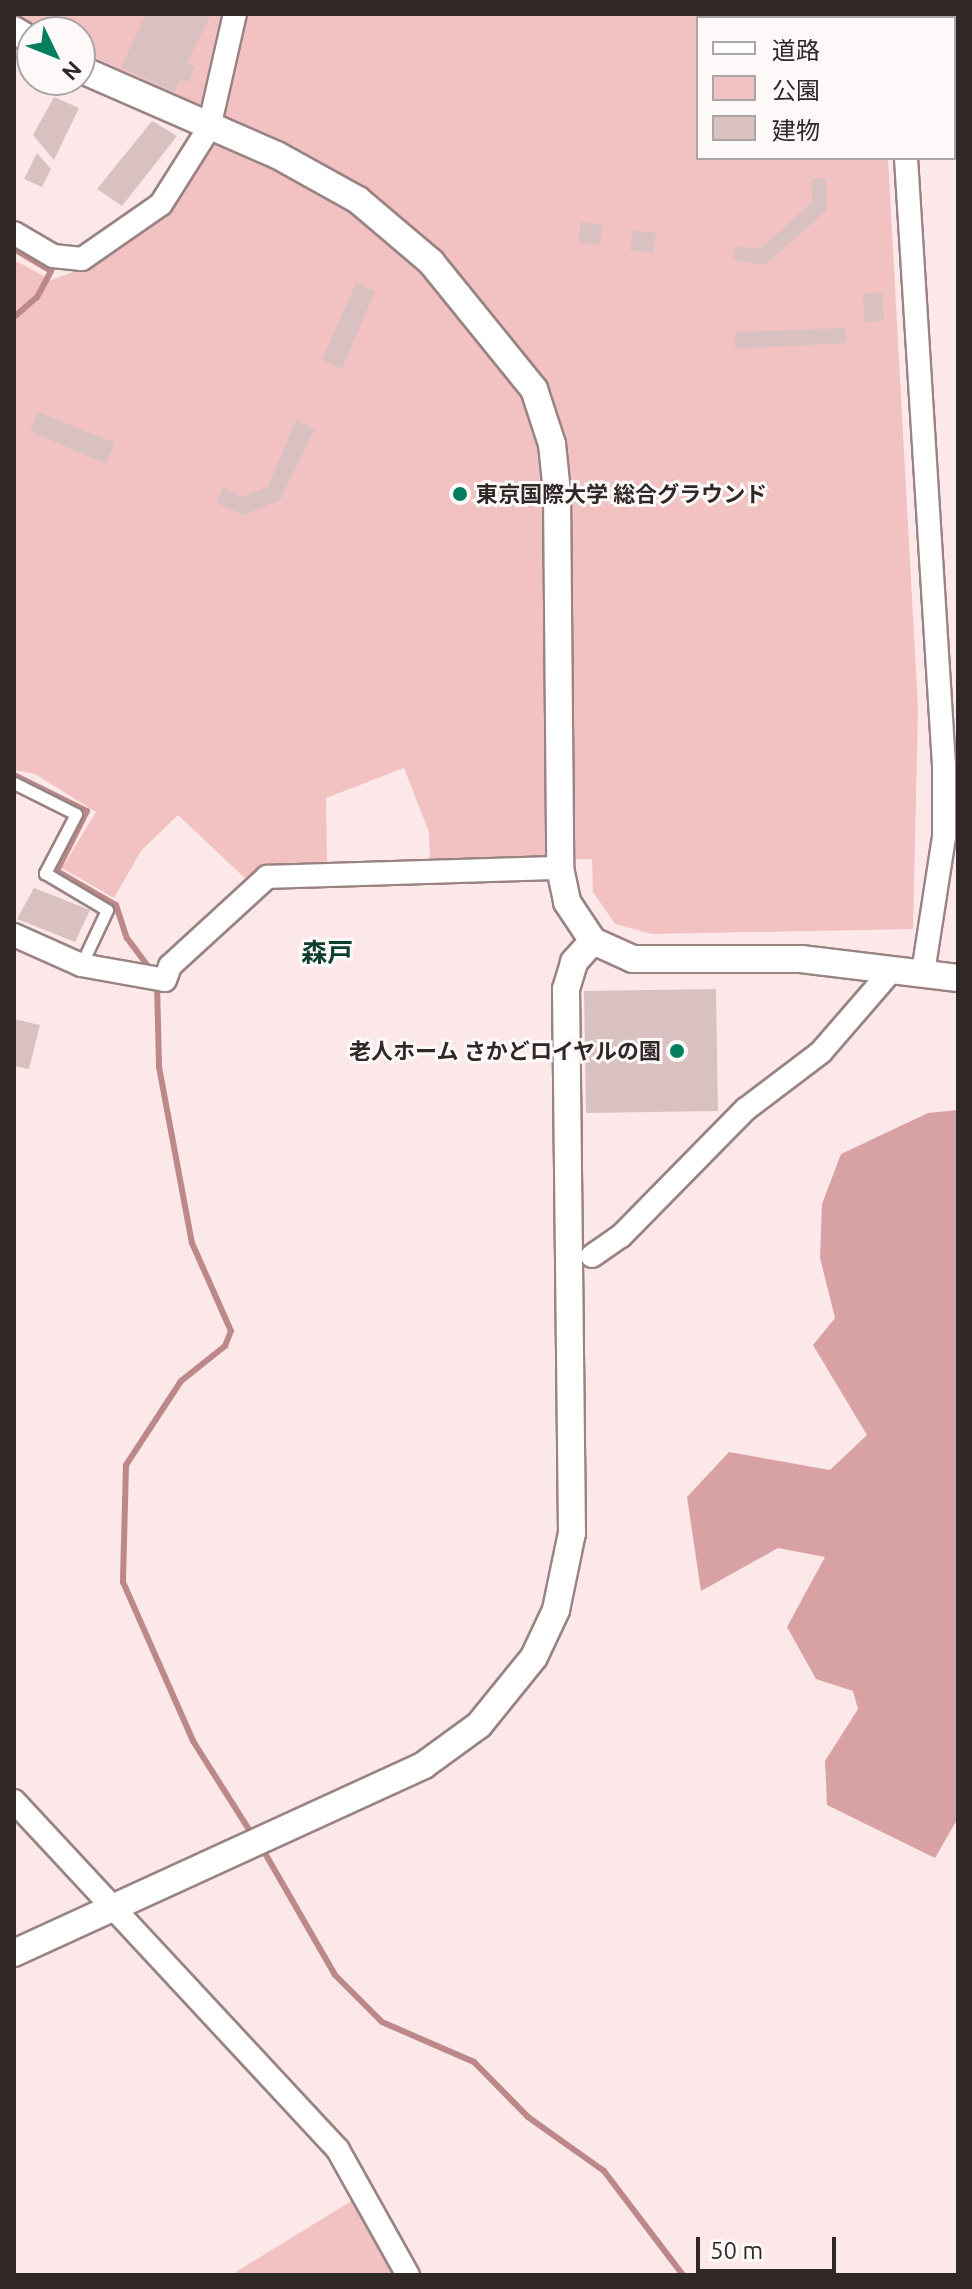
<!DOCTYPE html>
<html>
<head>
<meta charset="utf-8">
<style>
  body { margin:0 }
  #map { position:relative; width:972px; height:2289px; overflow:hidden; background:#fce8e8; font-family:Ubuntu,"Noto Sans JP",sans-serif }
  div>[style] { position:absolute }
  .green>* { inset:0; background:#f2c2c3 }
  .forest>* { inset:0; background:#d8a2a4 }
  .stream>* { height:6px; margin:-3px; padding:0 3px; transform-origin:3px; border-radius:3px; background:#bc8889 }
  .building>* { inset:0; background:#d9c1c1 }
  .roads { filter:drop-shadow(2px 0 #998383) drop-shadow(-2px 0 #998383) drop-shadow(0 2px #998383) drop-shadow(0 -2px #998383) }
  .service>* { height:11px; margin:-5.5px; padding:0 5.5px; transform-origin:5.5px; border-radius:5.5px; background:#fff }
  .minor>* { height:22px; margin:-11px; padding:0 11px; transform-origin:11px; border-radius:11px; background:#fff }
  .tertiary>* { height:26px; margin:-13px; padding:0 13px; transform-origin:13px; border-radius:13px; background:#fff }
  .dots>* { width:22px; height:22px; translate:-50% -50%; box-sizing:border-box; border:4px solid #fef9f9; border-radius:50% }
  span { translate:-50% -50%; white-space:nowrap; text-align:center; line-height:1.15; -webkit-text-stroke:6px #fef9f9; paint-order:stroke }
  .poi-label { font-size:22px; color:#302727; font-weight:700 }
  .left { translate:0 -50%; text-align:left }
  .right { translate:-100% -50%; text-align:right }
  .quarter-label { font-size:26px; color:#0d3f2e; font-weight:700 }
  .frame { position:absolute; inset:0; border:16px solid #302727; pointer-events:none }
  .legend { position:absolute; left:696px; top:16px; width:260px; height:144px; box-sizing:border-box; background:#fef9f9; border:2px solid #aca5a5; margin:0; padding:10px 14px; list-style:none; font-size:24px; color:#302727 }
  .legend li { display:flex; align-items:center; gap:16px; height:40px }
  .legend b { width:40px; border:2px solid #aca5a5 }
  .north { position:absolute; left:16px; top:16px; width:80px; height:80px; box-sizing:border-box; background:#fef9f9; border:2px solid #aca5a5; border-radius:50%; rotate:133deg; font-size:22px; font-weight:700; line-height:32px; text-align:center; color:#302727 }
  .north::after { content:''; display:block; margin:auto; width:28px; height:36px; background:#047f5e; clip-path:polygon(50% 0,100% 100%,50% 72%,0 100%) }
  .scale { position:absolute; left:696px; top:2237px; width:140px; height:36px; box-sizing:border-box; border:4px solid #302727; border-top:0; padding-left:10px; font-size:24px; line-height:28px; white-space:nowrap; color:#302727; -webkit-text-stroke:6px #fef9f9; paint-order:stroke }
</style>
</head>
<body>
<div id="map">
  <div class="green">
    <div style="clip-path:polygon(14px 14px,916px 14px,698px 18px,698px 158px,888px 158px,918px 708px,913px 929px,652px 934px,615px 924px,593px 892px,592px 859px,430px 862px,429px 832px,404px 768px,326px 798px,327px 864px,267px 864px,248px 881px,178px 815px,141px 851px,114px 898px,62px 868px,96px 812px,35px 774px,14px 770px,14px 260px,51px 280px,103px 261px,170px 209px,224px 116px,80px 51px,80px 32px,46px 32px)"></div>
    <div style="clip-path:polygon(358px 2197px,398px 2275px,231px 2275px,239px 2270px)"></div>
  </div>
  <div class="forest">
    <div style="clip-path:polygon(958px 1110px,958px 1818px,935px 1858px,827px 1805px,825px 1761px,858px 1709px,853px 1691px,816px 1679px,787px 1627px,825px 1557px,778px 1548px,701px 1591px,687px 1497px,729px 1452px,830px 1470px,867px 1435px,813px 1345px,835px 1318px,820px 1258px,822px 1204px,841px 1154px,928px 1113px)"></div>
  </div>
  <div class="stream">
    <div style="left:14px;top:249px;width:43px;rotate:30.7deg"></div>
    <div style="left:51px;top:271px;width:30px;rotate:118deg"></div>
    <div style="left:37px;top:297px;width:30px;rotate:139deg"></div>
    <div style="left:14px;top:775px;width:81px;rotate:26.3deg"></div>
    <div style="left:87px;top:811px;width:67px;rotate:116.6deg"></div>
    <div style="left:57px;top:871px;width:68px;rotate:30deg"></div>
    <div style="left:116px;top:905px;width:35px;rotate:72deg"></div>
    <div style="left:127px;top:938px;width:44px;rotate:53.4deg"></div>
    <div style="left:157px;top:983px;width:84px;rotate:88.6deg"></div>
    <div style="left:159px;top:1067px;width:179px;rotate:79.4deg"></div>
    <div style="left:192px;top:1243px;width:96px;rotate:66.1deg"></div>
    <div style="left:231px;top:1331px;width:16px;rotate:112deg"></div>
    <div style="left:225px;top:1346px;width:56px;rotate:141.5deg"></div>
    <div style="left:181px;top:1381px;width:100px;rotate:123.2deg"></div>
    <div style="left:126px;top:1465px;width:117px;rotate:91.5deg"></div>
    <div style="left:123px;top:1582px;width:174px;rotate:66.2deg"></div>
    <div style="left:193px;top:1741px;width:112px;rotate:57.7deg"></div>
    <div style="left:262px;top:1848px;width:146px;rotate:60.1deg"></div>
    <div style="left:335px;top:1975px;width:66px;rotate:45deg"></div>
    <div style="left:382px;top:2022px;width:100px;rotate:23.5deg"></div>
    <div style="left:474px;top:2062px;width:77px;rotate:45.5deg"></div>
    <div style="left:528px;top:2117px;width:93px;rotate:35.4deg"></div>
    <div style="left:604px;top:2171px;width:131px;rotate:52.8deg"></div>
  </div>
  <div class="building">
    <div style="clip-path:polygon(146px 14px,211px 14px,187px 63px,195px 67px,188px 82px,180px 79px,174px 92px,121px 67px)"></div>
    <div style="clip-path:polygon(54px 97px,79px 108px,54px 160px,33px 135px)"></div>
    <div style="clip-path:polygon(152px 121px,177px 136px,122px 206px,97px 189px)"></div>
    <div style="clip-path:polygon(37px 153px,51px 169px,42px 187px,24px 179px)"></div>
    <div style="clip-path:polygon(811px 178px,826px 178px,827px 210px,765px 265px,733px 260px,735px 246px,760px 249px,812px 202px)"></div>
    <div style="clip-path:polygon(581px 222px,603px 225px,599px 245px,578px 242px)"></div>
    <div style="clip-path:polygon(633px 230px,656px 233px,653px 253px,630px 250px)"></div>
    <div style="clip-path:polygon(356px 283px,375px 291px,342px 369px,322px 360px)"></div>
    <div style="clip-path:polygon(883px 292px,884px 321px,864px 322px,863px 294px)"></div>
    <div style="clip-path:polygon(845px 328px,846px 343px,735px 349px,735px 332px)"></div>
    <div style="clip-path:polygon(38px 412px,115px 443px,106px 464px,30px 431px)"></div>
    <div style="clip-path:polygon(296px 420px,315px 429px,280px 500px,243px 515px,217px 503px,223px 488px,243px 497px,268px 487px)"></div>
    <div style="clip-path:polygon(34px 888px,90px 910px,75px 942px,17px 919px)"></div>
    <div style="clip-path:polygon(716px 989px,718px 1111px,586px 1113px,584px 991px)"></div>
    <div style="clip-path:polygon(14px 1019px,40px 1025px,29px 1069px,14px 1066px)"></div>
  </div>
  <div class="roads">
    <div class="service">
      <div style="left:14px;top:783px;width:69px;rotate:26.6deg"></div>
      <div style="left:76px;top:814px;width:67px;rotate:117.7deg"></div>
      <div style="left:45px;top:873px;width:72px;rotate:30.8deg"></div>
      <div style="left:107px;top:910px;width:61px;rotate:115.3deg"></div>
    </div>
    <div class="minor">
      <div style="left:934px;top:18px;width:4px;rotate:-76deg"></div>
      <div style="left:906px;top:158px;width:608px;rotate:86.42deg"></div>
      <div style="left:944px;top:765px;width:72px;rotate:90deg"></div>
      <div style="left:944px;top:837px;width:137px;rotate:98.8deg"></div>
      <div style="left:14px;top:233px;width:45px;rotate:30.5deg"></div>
      <div style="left:53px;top:256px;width:29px;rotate:6deg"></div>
      <div style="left:82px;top:259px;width:96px;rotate:-34.8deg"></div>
      <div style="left:161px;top:204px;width:90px;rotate:-57.7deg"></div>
      <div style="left:209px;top:128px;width:117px;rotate:-77.2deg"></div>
      <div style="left:14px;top:935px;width:73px;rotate:24.1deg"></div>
      <div style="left:81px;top:965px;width:85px;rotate:10.1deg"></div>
      <div style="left:165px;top:980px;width:15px;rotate:-70deg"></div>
      <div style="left:170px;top:966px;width:132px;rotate:-42.5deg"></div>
      <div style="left:267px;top:877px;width:293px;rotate:-1.8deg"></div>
      <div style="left:592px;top:1256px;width:35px;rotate:-35deg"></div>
      <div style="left:621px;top:1236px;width:178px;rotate:-45.5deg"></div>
      <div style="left:746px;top:1109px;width:94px;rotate:-37.2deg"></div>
      <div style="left:821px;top:1052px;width:110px;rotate:-49.1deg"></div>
      <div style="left:14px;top:1801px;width:476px;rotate:47.1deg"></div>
      <div style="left:338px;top:2150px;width:143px;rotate:60.8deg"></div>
    </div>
    <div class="tertiary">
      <div style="left:14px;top:30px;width:21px;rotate:31deg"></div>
      <div style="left:80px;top:69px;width:215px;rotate:23.6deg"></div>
      <div style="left:277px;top:155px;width:93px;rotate:29.1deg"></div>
      <div style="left:358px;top:200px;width:96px;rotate:40.3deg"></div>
      <div style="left:431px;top:262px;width:164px;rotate:51deg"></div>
      <div style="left:534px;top:389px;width:58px;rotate:71.9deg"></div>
      <div style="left:552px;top:444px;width:48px;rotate:84.1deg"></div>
      <div style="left:557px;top:492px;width:376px;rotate:89.5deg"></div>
      <div style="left:560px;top:868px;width:35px;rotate:78deg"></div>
      <div style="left:567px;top:902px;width:47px;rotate:56.3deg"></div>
      <div style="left:593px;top:941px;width:44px;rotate:24.2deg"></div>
      <div style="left:633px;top:959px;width:168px"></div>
      <div style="left:801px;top:959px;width:158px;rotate:6.9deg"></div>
      <div style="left:14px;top:1953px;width:451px;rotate:-24.6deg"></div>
      <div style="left:424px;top:1765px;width:68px;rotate:-36deg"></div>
      <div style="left:479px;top:1725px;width:87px;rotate:-51deg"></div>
      <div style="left:534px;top:1657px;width:52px;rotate:-64.9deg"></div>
      <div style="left:556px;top:1610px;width:79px;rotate:-78.3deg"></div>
      <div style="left:572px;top:1533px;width:544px;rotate:-90.63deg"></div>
      <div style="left:566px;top:989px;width:28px;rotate:-73deg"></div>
      <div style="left:574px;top:962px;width:28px;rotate:-48deg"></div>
    </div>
  </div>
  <div class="dots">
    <div style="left:460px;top:494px;background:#047f5e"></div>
    <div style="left:677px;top:1051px;background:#047f5e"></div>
  </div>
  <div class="poi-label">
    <span class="left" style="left:476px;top:494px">東京国際大学 総合グラウンド</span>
    <span class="right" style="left:661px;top:1051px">老人ホーム さかどロイヤルの園</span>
  </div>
  <div class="quarter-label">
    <span style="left:327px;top:953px">森戸</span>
  </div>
  <div class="frame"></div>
  <ul class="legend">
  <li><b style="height:10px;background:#fff"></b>道路</li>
  <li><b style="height:22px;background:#f2c2c3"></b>公園</li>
  <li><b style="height:22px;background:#d9c1c1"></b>建物</li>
  </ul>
  <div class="north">N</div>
  <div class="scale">50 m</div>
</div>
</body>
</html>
